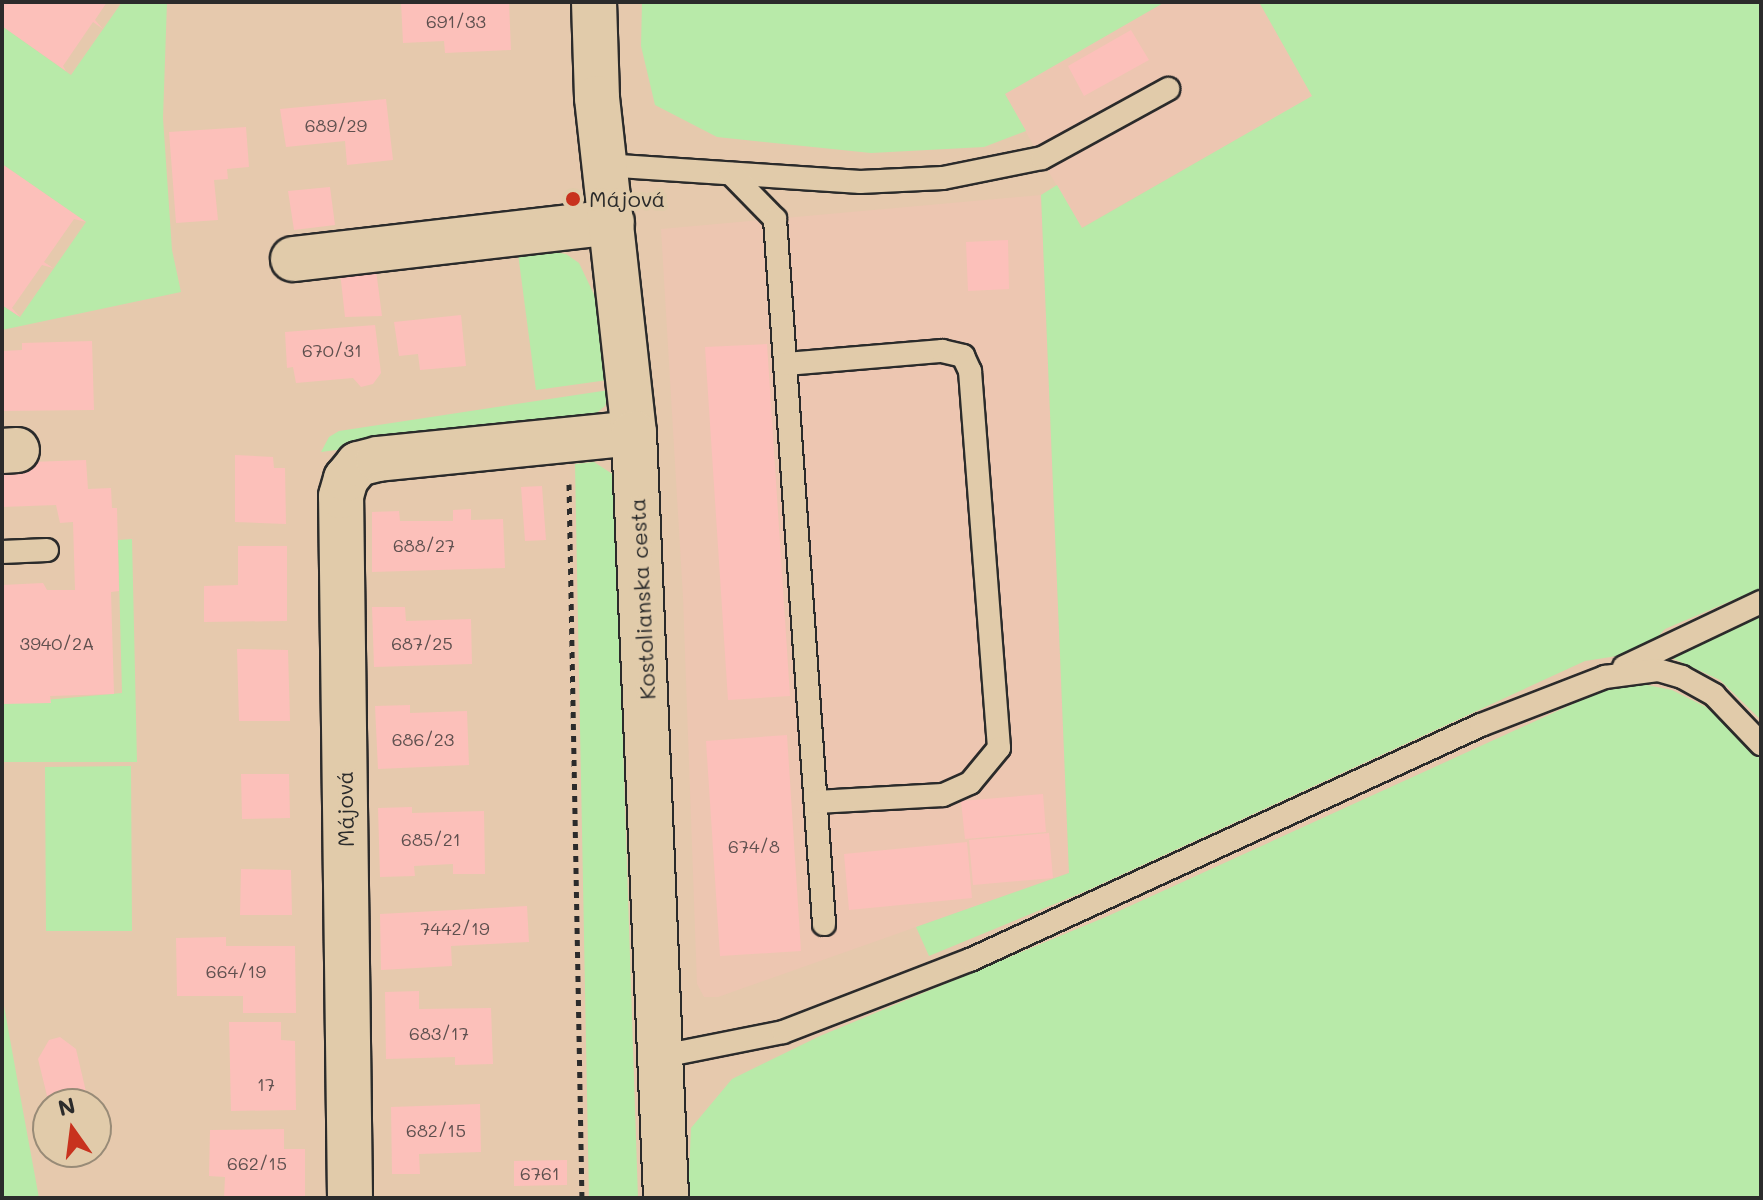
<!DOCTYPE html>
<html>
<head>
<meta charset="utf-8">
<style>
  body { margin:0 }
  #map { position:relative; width:1763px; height:1200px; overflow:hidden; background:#e6c9ad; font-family:Mali,sans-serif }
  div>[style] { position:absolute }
  .built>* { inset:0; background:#edc6b1 }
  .green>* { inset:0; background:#b8eaa9 }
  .building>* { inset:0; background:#fcc0ba }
  .path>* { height:5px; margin-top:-2.5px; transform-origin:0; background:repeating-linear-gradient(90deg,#2b2b2b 0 6px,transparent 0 12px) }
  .roads { filter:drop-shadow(2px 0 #2b2b2b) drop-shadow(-2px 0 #2b2b2b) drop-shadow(0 2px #2b2b2b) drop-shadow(0 -2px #2b2b2b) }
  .service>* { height:22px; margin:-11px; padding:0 11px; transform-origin:11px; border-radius:11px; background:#e1cbaa }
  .minor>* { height:44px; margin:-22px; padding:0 22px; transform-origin:22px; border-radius:22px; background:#e1cbaa }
  .tertiary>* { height:44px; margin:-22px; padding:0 22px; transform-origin:22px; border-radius:22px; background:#e1cbaa }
  .dots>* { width:22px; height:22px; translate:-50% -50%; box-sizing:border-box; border:4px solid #e1cbaa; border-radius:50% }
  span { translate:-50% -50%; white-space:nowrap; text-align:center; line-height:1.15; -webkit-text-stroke:8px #e1cbaa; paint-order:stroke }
  .number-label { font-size:18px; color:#5f504f }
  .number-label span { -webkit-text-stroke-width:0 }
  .poi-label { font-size:22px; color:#2b2b2b }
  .left { translate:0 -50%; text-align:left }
  .street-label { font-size:22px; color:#2b2b2b }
  .frame { position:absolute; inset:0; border:4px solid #2b2b2b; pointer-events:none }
  .north { position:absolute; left:32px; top:1088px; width:80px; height:80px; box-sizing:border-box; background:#e1cbaa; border:2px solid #988b77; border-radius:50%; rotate:346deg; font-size:22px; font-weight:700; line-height:32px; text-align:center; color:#2b2b2b }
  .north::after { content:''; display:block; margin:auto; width:28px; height:36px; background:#c8321e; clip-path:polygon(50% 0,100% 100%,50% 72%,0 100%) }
</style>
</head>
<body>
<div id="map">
  <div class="built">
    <div style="clip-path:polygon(1165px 2px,1259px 2px,1313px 96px,1081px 228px,1004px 94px)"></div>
    <div style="clip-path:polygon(1041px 195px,1069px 873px,718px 997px,704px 997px,697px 984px,683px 597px,661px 229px)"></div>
  </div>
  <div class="green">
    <div style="clip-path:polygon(122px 2px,167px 2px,163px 118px,172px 250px,181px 292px,2px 330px,2px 305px,20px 317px,86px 222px,2px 164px,2px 26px,71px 75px)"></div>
    <div style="clip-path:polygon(642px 2px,1165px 2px,1005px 94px,1026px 131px,984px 147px,871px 153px,717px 137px,655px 105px,641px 46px)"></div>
    <div style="clip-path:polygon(1259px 2px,1761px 2px,1761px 588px,1665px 629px,1643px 652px,1585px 661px,1086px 891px,929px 956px,916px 927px,1069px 873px,1041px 195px,1057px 185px,1082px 228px,1312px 96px)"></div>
    <div style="clip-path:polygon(517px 246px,566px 254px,579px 263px,599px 305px,608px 380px,536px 390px)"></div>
    <div style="clip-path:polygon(609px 390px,605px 406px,593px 416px,321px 452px,329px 437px,339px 431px)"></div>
    <div style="clip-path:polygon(594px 462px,614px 475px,638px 1198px,589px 1198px,575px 464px)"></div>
    <div style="clip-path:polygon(132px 539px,137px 762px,2px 762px,2px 704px,122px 693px,118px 540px)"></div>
    <div style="clip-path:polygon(1761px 614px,1761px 720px,1720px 680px,1670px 657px)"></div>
    <div style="clip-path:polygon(1637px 683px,1672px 690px,1706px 707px,1761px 758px,1761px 1198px,688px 1198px,691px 1128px,732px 1079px,820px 1036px,1108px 916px,1610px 687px)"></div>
    <div style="clip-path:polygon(131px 766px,132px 931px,46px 931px,45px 767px)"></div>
    <div style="clip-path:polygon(2px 995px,23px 1111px,39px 1198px,2px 1198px)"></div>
  </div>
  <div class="building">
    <div style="clip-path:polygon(2px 2px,107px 2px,95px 20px,103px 29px,93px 22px,63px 66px,66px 71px,2px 26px)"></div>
    <div style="clip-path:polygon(401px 2px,509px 2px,511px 50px,445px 53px,444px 41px,403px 43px)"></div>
    <div style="clip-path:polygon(1131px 30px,1149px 60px,1084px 96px,1068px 66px)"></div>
    <div style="clip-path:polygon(386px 99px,393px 160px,347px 165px,345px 141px,286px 147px,280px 109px)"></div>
    <div style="clip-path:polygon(246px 127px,249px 167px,227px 169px,228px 179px,214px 180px,218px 220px,176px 223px,169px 132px)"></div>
    <div style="clip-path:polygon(2px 164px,86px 222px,74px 219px,44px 262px,53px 268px,42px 265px,12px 308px,20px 317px,2px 305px)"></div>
    <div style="clip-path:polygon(330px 187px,335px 225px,294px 230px,288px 191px)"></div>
    <div style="clip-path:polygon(1008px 240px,1009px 289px,968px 291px,966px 242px)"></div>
    <div style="clip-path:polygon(376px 270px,382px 316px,345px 317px,340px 272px)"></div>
    <div style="clip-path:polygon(461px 315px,466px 366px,420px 370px,418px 354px,399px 356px,394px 322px)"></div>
    <div style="clip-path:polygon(375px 325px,381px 373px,373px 384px,361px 387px,353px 378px,296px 383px,293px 367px,287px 368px,285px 332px)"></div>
    <div style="clip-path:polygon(92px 341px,94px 410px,2px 411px,2px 351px,22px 350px,22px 343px)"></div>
    <div style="clip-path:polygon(767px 344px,790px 696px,728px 700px,705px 347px)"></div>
    <div style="clip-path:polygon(235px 455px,273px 457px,274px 468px,285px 468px,286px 524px,235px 522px)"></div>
    <div style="clip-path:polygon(86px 460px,88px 489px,111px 488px,112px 508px,117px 508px,119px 591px,111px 592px,114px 694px,50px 696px,51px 703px,2px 704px,2px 585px,43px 583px,47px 590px,75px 590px,73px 522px,60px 523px,56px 505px,2px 507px,2px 463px)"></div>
    <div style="clip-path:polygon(542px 486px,546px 540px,525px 541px,521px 487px)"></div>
    <div style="clip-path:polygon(471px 509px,471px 520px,503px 519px,505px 568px,372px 572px,372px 512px,399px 511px,400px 521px,453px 521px,453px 510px)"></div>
    <div style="clip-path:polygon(238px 546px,287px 546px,287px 621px,204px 622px,204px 586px,238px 585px)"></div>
    <div style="clip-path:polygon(372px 607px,405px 607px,406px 621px,471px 619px,472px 664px,374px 667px)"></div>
    <div style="clip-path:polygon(237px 649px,288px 650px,290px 721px,239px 721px)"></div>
    <div style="clip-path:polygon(410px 705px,410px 713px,467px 711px,469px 765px,378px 769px,375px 706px)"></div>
    <div style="clip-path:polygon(787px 735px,801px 951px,720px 956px,706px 741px)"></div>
    <div style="clip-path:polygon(241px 774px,289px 774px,290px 818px,242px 819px)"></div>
    <div style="clip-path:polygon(1043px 794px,1046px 832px,965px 839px,961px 801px)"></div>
    <div style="clip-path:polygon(412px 807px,412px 813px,484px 811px,485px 874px,453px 874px,453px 864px,414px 866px,415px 876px,380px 877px,378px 808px)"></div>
    <div style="clip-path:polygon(1049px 833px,1053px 878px,973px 885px,969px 840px)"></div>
    <div style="clip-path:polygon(967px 842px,972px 898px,849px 910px,844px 854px)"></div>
    <div style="clip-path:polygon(241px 869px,291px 870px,292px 915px,240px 915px)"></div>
    <div style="clip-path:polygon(527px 906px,529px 942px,451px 946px,452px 966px,381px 970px,380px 914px)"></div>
    <div style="clip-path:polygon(226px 937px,226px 946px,295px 946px,296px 1013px,243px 1013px,243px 996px,177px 996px,176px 938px)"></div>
    <div style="clip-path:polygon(419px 991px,419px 1009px,491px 1008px,493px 1064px,455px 1065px,455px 1057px,386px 1059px,385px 992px)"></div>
    <div style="clip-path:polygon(229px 1022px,281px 1022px,281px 1040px,295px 1041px,296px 1110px,231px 1111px)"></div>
    <div style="clip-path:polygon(60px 1037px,76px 1049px,87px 1096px,49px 1104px,38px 1059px,49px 1040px)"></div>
    <div style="clip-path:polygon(480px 1104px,481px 1152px,419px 1154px,420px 1174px,392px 1174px,391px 1107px)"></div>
    <div style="clip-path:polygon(284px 1129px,284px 1149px,305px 1149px,305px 1198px,224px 1198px,225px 1177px,209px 1176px,210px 1130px)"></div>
    <div style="clip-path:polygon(567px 1160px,567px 1185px,514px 1186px,514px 1161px)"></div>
  </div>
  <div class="path">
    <div style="left:569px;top:484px;width:714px;rotate:88.96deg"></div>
  </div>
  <div class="roads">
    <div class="service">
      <div style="left:604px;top:165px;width:257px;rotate:3.8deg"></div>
      <div style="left:860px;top:182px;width:83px;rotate:-2.8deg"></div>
      <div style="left:943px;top:178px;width:101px;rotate:-11.4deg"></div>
      <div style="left:1042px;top:158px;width:144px;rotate:-28.7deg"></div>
      <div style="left:731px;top:174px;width:63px;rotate:45.6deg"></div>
      <div style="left:775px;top:219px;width:707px;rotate:86.02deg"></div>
      <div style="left:786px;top:364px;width:157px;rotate:-4.8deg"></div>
      <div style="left:942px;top:351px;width:22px;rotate:13deg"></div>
      <div style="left:963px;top:356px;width:17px;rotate:65deg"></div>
      <div style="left:970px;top:371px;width:378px;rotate:85.6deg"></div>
      <div style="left:999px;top:748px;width:45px;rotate:129.6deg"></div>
      <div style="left:970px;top:783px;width:30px;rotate:156deg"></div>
      <div style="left:943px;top:795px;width:127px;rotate:176.8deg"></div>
      <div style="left:2px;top:552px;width:45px;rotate:-2.5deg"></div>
      <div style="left:1624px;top:667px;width:152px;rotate:-25.4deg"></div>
      <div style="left:663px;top:1056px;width:122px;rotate:-11.3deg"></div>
      <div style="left:783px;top:1032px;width:200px;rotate:-21.1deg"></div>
      <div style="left:970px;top:960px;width:562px;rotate:-24.7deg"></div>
      <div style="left:1481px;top:725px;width:133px;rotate:-21.2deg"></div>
      <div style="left:1605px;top:677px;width:53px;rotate:-7.5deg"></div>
      <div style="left:1658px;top:670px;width:25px;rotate:16deg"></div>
      <div style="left:1682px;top:677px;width:37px;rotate:29deg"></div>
      <div style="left:1714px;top:695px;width:68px;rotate:46.2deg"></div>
    </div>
    <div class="minor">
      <div style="left:293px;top:259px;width:321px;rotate:-6.6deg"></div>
      <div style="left:2px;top:451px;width:15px;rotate:-4deg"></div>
      <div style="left:350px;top:1198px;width:702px;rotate:-90.73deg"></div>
      <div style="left:341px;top:496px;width:18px;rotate:-74deg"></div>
      <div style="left:346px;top:479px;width:19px;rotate:-51deg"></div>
      <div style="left:358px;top:464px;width:21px;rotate:-14deg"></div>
      <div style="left:378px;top:459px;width:257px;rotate:-5.8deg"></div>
    </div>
    <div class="tertiary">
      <div style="left:594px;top:2px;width:96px;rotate:88.2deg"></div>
      <div style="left:597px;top:98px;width:337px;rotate:83.7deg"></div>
      <div style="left:634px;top:433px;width:766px;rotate:87.6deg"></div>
    </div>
  </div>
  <div class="dots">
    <div style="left:573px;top:199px;background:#c8321e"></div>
  </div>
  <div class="number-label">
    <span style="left:456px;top:21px">691/33</span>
    <span style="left:336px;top:125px">689/29</span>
    <span style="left:332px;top:350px">670/31</span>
    <span style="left:424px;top:545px">688/27</span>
    <span style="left:57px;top:643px">3940/2A</span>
    <span style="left:422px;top:643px">687/25</span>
    <span style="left:423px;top:739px">686/23</span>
    <span style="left:431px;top:839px">685/21</span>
    <span style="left:754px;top:846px">674/8</span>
    <span style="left:455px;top:928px">7442/19</span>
    <span style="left:236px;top:971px">664/19</span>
    <span style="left:439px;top:1033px">683/17</span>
    <span style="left:266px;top:1084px">17</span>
    <span style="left:436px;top:1130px">682/15</span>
    <span style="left:257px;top:1163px">662/15</span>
    <span style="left:540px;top:1173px">6761</span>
  </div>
  <div class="poi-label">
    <span class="left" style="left:589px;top:199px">Májová</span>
  </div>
  <div class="street-label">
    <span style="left:642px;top:599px;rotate:-93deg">Kostolianska cesta</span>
    <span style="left:345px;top:809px;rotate:-91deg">Májová</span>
  </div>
  <div class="frame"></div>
  <div class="north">N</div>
</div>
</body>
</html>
